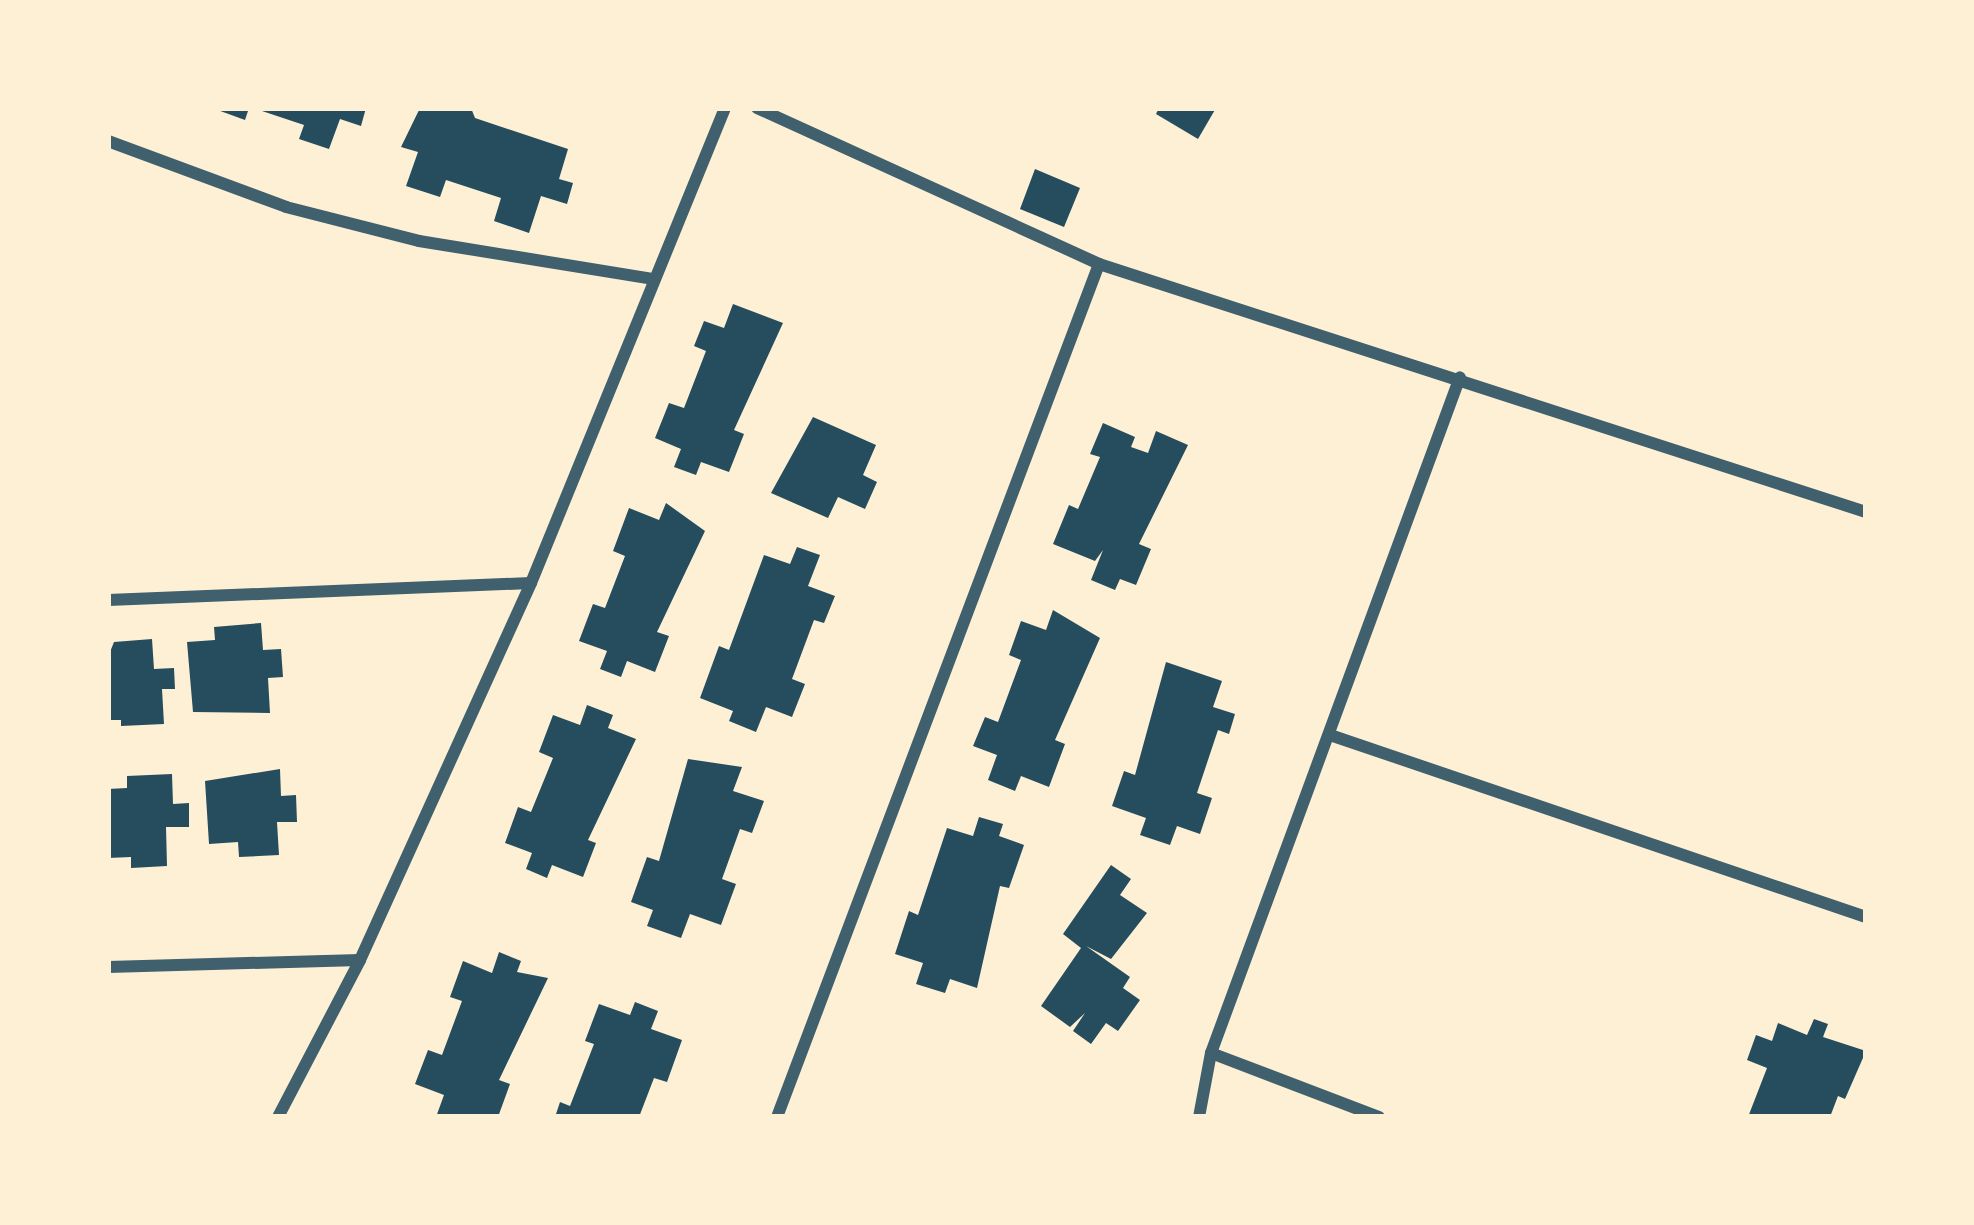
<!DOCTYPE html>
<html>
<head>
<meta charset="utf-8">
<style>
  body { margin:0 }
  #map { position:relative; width:1974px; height:1225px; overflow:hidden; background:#fdf0d5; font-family:"Public Sans",sans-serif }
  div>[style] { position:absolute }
  .building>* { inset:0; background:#264d5e }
  .minor>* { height:12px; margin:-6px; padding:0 6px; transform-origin:6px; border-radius:6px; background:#3f606c }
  span { translate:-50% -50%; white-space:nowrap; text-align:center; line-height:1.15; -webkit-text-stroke:12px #fdf0d5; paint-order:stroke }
  .frame { position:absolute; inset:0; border:111px solid #fdf0d5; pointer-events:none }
</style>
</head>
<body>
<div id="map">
  <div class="building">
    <div style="clip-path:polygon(212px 108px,249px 108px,245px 120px)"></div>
    <div style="clip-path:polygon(366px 108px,361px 126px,340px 119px,329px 149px,299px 139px,304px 125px,256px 109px)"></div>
    <div style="clip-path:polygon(420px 108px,471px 108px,475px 118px,568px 149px,559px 179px,573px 183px,567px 204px,541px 196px,529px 233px,494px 221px,501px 198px,446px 180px,440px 197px,406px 186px,418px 152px,401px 147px)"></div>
    <div style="clip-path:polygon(1159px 108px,1216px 108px,1198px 139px,1156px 114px)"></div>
    <div style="clip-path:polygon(1035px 169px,1080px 188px,1064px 227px,1020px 209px)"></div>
    <div style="clip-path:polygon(733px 304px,783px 323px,734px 430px,744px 434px,729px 472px,701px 462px,696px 475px,674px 467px,681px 449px,655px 438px,669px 403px,684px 408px,706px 351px,694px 346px,704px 321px,724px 328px)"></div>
    <div style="clip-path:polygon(813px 417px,876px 445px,863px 475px,877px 482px,865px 509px,838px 497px,828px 518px,771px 493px)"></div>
    <div style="clip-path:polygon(1103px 423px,1135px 437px,1131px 447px,1148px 453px,1156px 431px,1188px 445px,1139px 544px,1151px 549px,1136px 585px,1120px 579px,1115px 590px,1091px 580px,1103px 550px,1095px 561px,1053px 544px,1069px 505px,1078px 509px,1100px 457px,1090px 454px)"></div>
    <div style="clip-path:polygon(666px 503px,705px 531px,657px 632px,669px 636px,655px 672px,627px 661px,621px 677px,600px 669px,607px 651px,579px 641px,593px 604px,605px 608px,625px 556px,613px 551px,629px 508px,659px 520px)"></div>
    <div style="clip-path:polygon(797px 547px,820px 555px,808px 586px,835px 596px,824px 623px,814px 620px,792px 679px,805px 684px,792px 717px,766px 707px,756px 732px,729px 721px,733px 711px,700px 698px,719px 646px,729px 650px,764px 555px,790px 564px)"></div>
    <div style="clip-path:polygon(1053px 610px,1100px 638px,1055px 740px,1065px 744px,1049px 787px,1021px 776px,1015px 791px,988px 780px,997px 755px,973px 746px,985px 717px,998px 722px,1021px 660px,1009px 655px,1021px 621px,1046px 630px)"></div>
    <div style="clip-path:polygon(261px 623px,263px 650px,281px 649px,283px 677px,268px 678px,270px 713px,193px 712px,187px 642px,215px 640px,214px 627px)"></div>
    <div style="clip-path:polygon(152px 639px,154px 669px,174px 668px,175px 689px,162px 689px,164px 724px,121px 726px,121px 720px,108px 720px,108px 657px,114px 642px)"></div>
    <div style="clip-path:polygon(1166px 662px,1222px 681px,1213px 707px,1235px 714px,1229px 734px,1218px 730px,1197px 793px,1212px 798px,1200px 834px,1177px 826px,1170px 845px,1140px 835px,1146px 818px,1112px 806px,1124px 771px,1135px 775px)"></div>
    <div style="clip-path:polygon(587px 705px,613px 715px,608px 728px,636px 739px,588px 840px,596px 843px,583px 877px,552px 865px,547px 878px,526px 869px,532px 853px,505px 843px,518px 807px,531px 812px,553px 758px,539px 752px,553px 715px,580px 725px)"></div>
    <div style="clip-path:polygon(688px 759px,742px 767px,733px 791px,764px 801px,752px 833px,740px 829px,722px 879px,736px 884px,721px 925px,690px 914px,681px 938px,647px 926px,653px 910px,631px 902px,647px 857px,659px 861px)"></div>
    <div style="clip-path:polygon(280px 769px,281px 796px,296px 795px,297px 822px,277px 822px,279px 855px,239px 857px,238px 842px,209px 844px,205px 781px)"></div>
    <div style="clip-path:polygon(172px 774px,173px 804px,189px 803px,189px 827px,166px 827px,167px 866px,131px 868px,131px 857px,108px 858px,108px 789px,127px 788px,127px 776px)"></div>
    <div style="clip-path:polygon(979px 817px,1003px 824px,999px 836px,1024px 845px,1009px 888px,1000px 886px,977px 988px,950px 979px,945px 993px,916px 984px,923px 963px,895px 954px,909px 911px,918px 915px,947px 828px,973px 836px)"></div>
    <div style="clip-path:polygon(1111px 865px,1131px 879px,1120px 895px,1147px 913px,1111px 959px,1086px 946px,1130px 977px,1123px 988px,1140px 1000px,1118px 1031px,1106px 1023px,1091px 1044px,1073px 1031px,1085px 1013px,1070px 1027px,1041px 1006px,1081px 948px,1063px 934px)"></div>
    <div style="clip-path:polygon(499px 952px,521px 961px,517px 972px,548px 978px,499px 1080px,510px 1084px,498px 1117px,436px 1117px,444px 1095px,415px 1084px,428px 1050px,442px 1055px,462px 1001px,450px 997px,463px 961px,492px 973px)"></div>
    <div style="clip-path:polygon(635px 1002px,658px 1011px,651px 1029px,682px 1040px,667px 1082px,654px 1078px,639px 1117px,555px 1117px,560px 1102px,570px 1106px,594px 1044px,585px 1041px,599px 1004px,630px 1015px)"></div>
    <div style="clip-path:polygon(1814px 1019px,1828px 1024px,1823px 1037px,1866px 1051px,1845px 1099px,1838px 1096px,1830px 1117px,1748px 1117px,1767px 1068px,1747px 1060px,1756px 1035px,1772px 1041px,1778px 1023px,1807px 1035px)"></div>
  </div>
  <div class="minor">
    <div style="left:757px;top:108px;width:376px;rotate:24.5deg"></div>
    <div style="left:1099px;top:264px;width:806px;rotate:17.92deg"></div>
    <div style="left:108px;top:141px;width:190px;rotate:20.3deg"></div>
    <div style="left:286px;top:207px;width:137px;rotate:14.3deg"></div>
    <div style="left:419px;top:241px;width:238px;rotate:9.2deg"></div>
    <div style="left:108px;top:600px;width:423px;rotate:-2.3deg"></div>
    <div style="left:1330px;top:735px;width:566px;rotate:18.76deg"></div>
    <div style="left:108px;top:967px;width:252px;rotate:-1.6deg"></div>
    <div style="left:1211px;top:1053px;width:180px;rotate:20.9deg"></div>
    <div style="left:278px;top:1117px;width:177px;rotate:-62.4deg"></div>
    <div style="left:360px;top:960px;width:414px;rotate:-65.6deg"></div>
    <div style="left:531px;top:583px;width:513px;rotate:-67.78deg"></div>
    <div style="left:777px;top:1117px;width:912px;rotate:-69.32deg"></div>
    <div style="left:1199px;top:1117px;width:65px;rotate:-79.4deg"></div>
    <div style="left:1211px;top:1053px;width:720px;rotate:-69.78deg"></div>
  </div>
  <div class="frame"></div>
</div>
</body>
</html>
